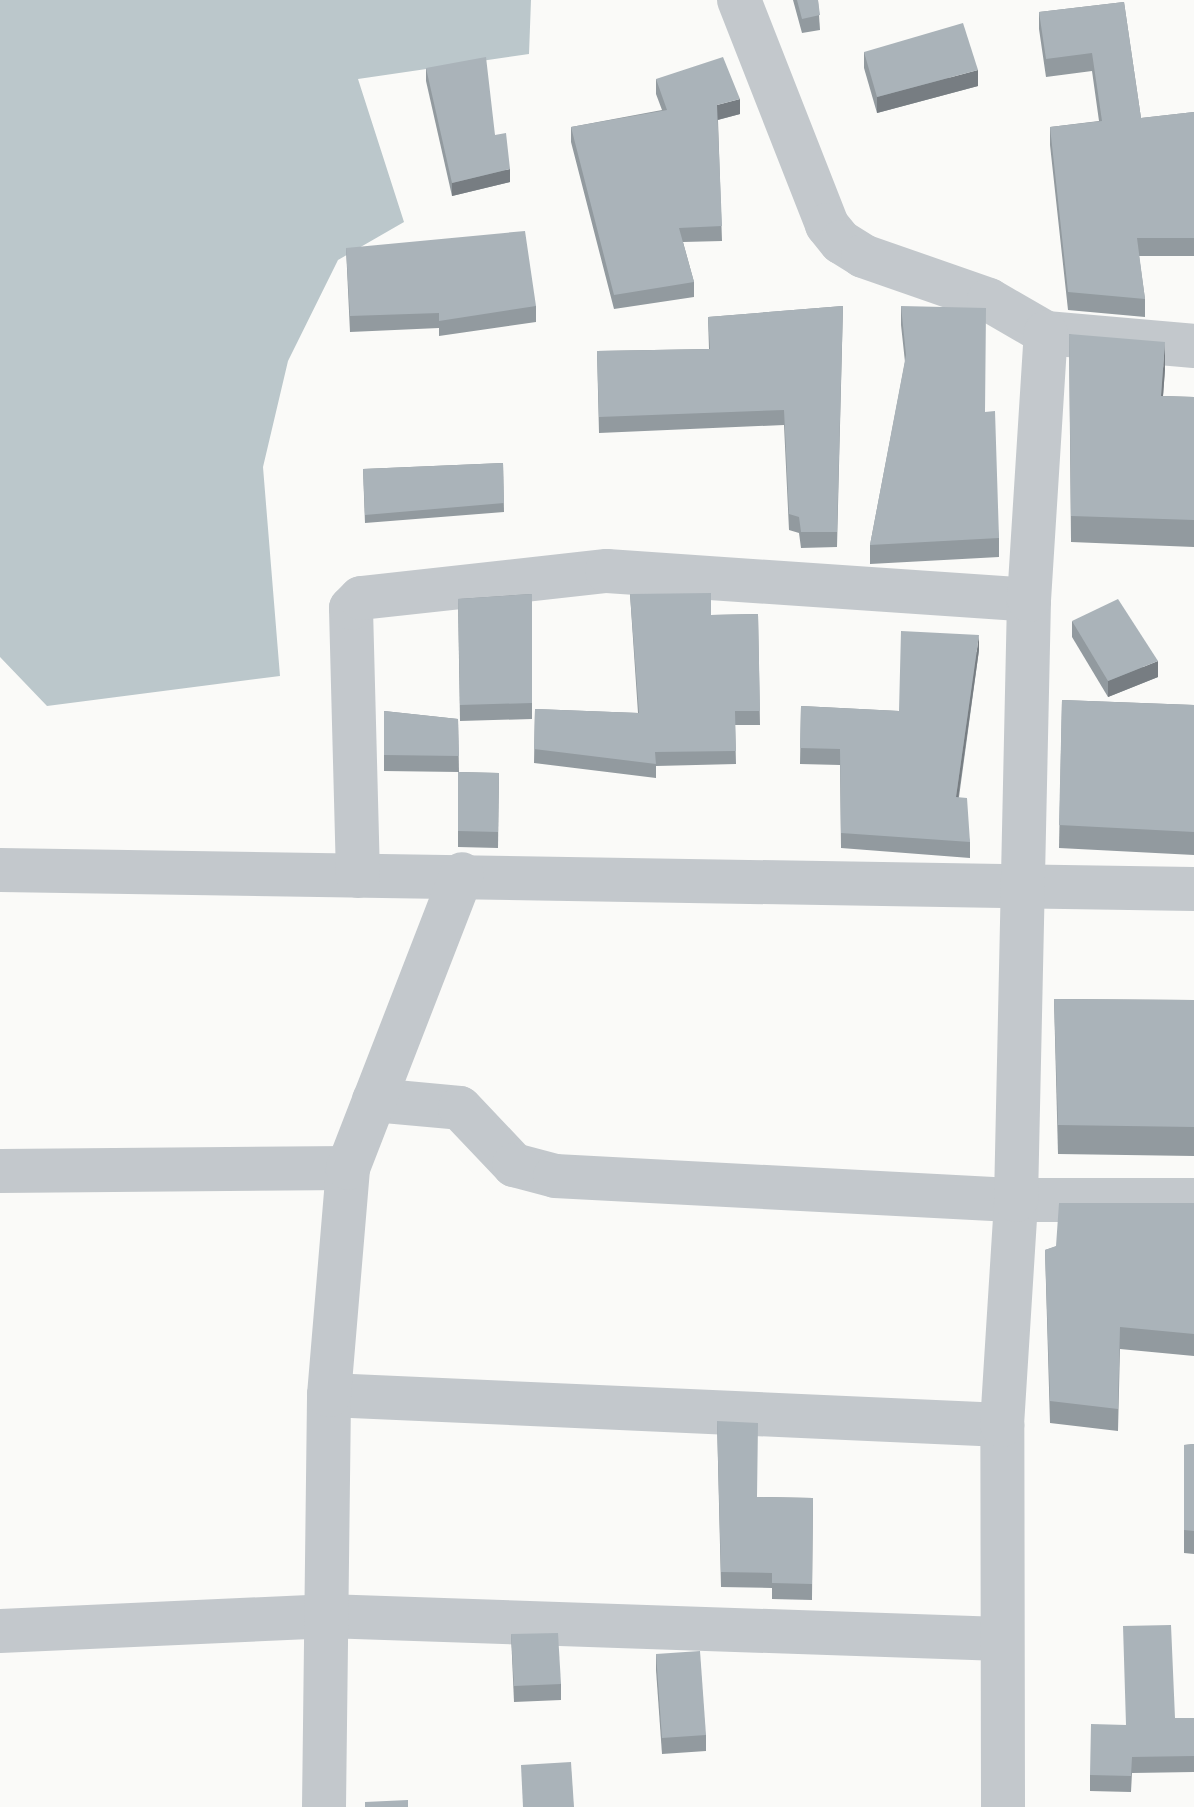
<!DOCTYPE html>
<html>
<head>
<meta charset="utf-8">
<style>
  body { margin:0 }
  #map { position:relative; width:1194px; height:1807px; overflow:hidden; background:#fafaf8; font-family:Cabin,sans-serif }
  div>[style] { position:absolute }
  .water>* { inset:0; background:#bbc7cb }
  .minor>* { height:44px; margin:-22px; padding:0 22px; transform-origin:22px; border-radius:22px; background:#c3c8cc }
  .wall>* { inset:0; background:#929a9f }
  .shaded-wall>* { inset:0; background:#777d82 }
  .building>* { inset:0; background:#aab3b9 }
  span { translate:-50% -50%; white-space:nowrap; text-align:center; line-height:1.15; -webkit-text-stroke:8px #fff; paint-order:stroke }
</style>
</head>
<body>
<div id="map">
  <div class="water">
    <div style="clip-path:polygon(0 0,531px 0,529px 54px,358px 79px,404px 222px,338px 260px,288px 361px,263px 467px,280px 676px,47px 706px,0 657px)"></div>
  </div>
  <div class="minor">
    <div style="left:739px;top:0;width:242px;rotate:68.6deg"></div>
    <div style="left:827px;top:225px;width:22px;rotate:51deg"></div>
    <div style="left:841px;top:242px;width:26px;rotate:32deg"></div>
    <div style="left:863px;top:256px;width:133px;rotate:19.2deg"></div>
    <div style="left:989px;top:300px;width:66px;rotate:30.1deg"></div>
    <div style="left:1046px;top:333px;width:149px;rotate:5deg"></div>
    <div style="left:0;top:870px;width:1194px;rotate:0.91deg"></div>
    <div style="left:358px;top:876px;width:268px;rotate:-91.5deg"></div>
    <div style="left:351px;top:608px;width:14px;rotate:-45deg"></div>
    <div style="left:361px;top:598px;width:247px;rotate:-6.3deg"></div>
    <div style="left:607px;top:571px;width:423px;rotate:3.9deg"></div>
    <div style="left:374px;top:1100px;width:86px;rotate:5.3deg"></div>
    <div style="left:460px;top:1108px;width:79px;rotate:46.5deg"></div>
    <div style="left:514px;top:1165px;width:42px;rotate:15deg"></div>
    <div style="left:555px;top:1176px;width:462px;rotate:3deg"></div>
    <div style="left:1016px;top:1200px;width:178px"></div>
    <div style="left:0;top:1171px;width:348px;rotate:-0.5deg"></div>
    <div style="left:329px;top:1395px;width:674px;rotate:2.55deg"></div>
    <div style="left:0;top:1631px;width:326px;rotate:-2.6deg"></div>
    <div style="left:326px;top:1616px;width:676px;rotate:1.95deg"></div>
    <div style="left:324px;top:1807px;width:412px;rotate:-89.3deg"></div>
    <div style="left:329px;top:1395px;width:228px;rotate:-85.2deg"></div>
    <div style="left:348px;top:1168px;width:315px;rotate:-68.8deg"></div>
    <div style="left:1003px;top:1807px;width:382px;rotate:-90.1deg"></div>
    <div style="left:1002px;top:1425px;width:225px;rotate:-86.4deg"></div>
    <div style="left:1016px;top:1200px;width:600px;rotate:-88.76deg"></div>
    <div style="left:1029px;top:600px;width:268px;rotate:-86.4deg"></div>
  </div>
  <div class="wall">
    <div style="clip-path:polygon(793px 0,818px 0,820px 30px,802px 33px)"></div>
    <div style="clip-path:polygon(1124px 2px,1141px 118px,1194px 112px,1194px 256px,1139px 256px,1145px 299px,1145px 317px,1068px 310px,1050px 145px,1050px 127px,1099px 121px,1092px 71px,1046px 77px,1039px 29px,1039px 12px)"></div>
    <div style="clip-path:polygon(864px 52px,978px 86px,877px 113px,864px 68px)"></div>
    <div style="clip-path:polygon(426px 68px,495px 135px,510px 182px,452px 196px,426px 81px)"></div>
    <div style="clip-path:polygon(656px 79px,740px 114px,718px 120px,722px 241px,683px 242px,694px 282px,694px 297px,614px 309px,571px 142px,571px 127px,662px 110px,656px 94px)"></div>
    <div style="clip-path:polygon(346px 248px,536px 306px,536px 322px,439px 336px,439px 328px,350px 332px)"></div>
    <div style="clip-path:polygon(843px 306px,837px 547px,801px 548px,799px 533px,789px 530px,784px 425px,599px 433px,597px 351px,709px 349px,708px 317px)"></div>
    <div style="clip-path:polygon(901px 306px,985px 412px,999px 538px,999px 557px,870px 564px,870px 545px,905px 362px,901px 325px)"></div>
    <div style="clip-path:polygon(1069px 334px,1165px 369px,1163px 396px,1194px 397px,1194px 547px,1071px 542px)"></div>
    <div style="clip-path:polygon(503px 463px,504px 512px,365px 523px,363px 469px)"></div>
    <div style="clip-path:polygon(532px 594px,532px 719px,460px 721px,458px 599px)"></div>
    <div style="clip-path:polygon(630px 594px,711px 615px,758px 614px,760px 725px,735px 725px,736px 764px,656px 766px,656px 778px,534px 763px,535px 709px,638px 713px)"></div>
    <div style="clip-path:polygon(1072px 621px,1158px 677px,1108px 697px,1072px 637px)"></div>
    <div style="clip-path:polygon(979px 650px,959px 797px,970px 842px,970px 858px,841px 848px,840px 765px,800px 764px,801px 706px,899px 711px)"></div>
    <div style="clip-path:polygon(1062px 700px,1194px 705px,1194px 855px,1059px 848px)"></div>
    <div style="clip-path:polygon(384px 711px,458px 719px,459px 772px,384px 771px)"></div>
    <div style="clip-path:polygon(458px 772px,499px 773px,498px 848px,458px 847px)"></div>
    <div style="clip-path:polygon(1054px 999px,1194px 1000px,1194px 1156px,1058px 1154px)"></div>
    <div style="clip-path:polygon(1194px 1203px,1194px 1356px,1120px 1349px,1118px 1431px,1050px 1423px,1045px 1250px)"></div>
    <div style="clip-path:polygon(717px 1421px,757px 1497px,813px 1498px,812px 1600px,772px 1599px,772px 1588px,721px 1587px)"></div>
    <div style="clip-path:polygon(1194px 1444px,1194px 1554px,1184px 1553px,1184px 1445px)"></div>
    <div style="clip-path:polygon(511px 1634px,561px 1684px,561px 1700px,514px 1702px)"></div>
    <div style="clip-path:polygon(656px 1654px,706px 1735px,706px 1751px,662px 1754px,656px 1670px)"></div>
    <div style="clip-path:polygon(1175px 1718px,1194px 1718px,1194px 1772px,1132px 1773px,1131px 1792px,1090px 1791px,1090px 1775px,1125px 1725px)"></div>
  </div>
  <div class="shaded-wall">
    <div style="clip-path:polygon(978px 70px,978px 86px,877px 113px,877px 97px)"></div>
    <div style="clip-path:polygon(740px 99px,740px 114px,717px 120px,717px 105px)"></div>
    <div style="clip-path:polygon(510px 169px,510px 182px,452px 196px,452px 183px)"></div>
    <div style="clip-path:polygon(1165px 342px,1165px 369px,1161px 423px,1161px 396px)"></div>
    <div style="clip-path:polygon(979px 635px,979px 650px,956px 813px,956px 797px)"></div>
    <div style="clip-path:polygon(1158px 661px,1158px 677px,1108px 697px,1108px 681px)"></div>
  </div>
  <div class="building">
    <div style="clip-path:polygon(797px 0,818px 0,820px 15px,802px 19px)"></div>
    <div style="clip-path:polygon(1124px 2px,1141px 118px,1194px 112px,1194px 238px,1137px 238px,1145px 299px,1068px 292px,1050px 127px,1102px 121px,1092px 53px,1046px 59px,1039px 12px)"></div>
    <div style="clip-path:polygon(963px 23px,978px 70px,877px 97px,864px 52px)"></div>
    <div style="clip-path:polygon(486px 57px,495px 135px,506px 133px,510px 169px,452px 183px,426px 68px)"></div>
    <div style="clip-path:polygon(723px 57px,740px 99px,717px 105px,722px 226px,679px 228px,694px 282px,614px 295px,571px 127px,667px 110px,656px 79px)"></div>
    <div style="clip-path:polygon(525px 231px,536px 306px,439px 321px,439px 313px,350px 316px,346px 248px)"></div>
    <div style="clip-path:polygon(843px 306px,837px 532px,801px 532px,799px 517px,789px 514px,784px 410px,599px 417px,597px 351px,710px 349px,708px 317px)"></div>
    <div style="clip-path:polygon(901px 306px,986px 308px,985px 412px,995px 411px,999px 538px,870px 545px,906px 355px)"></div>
    <div style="clip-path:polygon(1069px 334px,1165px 342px,1161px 396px,1194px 397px,1194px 520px,1071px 516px)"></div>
    <div style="clip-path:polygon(503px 463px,504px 503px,365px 515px,363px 469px)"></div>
    <div style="clip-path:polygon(711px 593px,711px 615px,758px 614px,760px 711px,735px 711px,736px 751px,655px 752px,656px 764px,534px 749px,535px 709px,639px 713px,630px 594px)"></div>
    <div style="clip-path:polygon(532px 594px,532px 703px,460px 705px,458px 599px)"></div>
    <div style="clip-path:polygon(1118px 599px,1158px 661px,1108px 681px,1072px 621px)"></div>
    <div style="clip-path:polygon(901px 631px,979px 635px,956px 797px,967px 798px,970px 842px,841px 833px,840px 749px,800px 748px,801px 706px,899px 711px)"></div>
    <div style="clip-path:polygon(1062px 700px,1194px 705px,1194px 832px,1059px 825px)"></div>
    <div style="clip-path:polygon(384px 711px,458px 719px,459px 756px,384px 755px)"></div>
    <div style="clip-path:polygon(458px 772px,499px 773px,498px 832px,458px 831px)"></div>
    <div style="clip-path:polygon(1054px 999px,1194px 1000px,1194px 1127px,1058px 1125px)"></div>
    <div style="clip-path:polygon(1059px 1203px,1194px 1203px,1194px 1334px,1120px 1327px,1118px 1409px,1050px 1401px,1045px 1250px,1056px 1246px)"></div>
    <div style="clip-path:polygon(717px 1421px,758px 1423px,757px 1497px,813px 1498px,812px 1584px,772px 1583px,772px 1573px,721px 1572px)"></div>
    <div style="clip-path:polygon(1194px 1444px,1194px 1531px,1184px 1530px,1184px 1445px)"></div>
    <div style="clip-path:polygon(1171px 1625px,1175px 1718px,1194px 1718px,1194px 1756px,1132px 1757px,1131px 1776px,1090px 1775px,1091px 1724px,1126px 1725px,1123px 1626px)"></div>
    <div style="clip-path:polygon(558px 1633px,561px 1684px,514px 1686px,511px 1634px)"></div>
    <div style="clip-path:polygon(700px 1651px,706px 1735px,662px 1738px,656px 1654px)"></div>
    <div style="clip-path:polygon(571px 1762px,574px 1807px,523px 1807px,521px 1765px)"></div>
    <div style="clip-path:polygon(408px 1800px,408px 1807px,365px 1807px,365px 1802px)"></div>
  </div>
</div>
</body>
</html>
